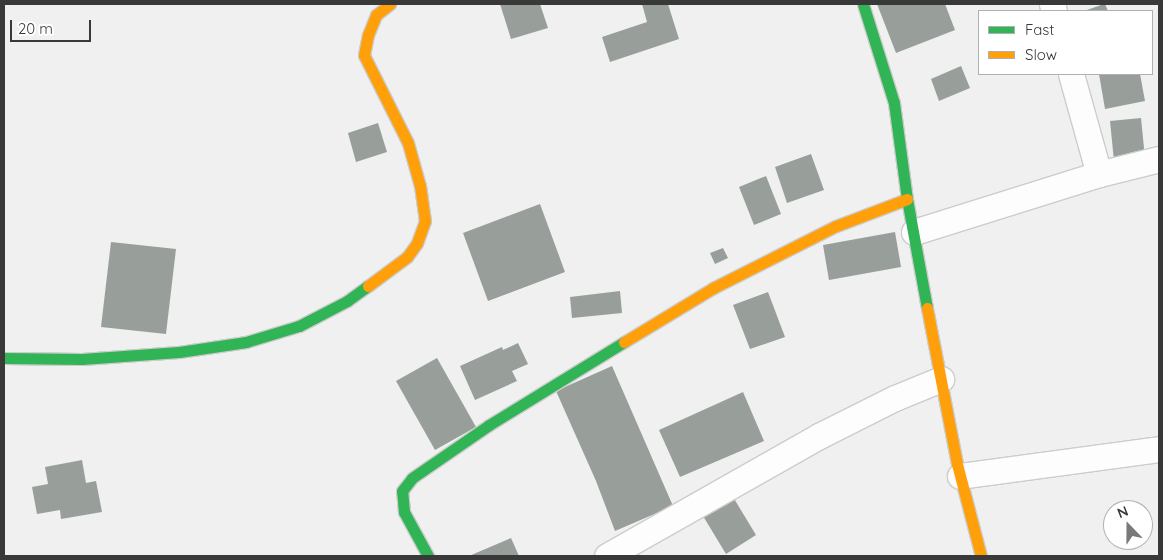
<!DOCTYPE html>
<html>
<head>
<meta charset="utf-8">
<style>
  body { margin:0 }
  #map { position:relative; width:1163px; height:560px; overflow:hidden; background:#eff0ef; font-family:Quicksand,sans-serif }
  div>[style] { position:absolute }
  .building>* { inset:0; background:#989f9a }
  .roads { filter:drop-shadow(1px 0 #cbcccb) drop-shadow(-1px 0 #cbcccb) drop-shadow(0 1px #cbcccb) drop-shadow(0 -1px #cbcccb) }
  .street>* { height:25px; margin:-12.5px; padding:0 12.5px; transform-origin:12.5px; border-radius:12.5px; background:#fdfdfd }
  .fast>* { height:11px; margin:-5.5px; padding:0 5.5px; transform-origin:5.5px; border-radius:5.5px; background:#30b455 }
  .slow>* { height:11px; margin:-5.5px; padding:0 5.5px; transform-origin:5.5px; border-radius:5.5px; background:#ff9f0a }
  span { translate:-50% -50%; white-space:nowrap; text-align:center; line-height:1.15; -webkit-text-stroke:5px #fff; paint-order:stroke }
  .frame { position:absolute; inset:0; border:5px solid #383938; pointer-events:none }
  .legend { position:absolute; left:978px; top:10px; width:175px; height:65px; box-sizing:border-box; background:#fff; border:1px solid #afb0af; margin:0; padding:6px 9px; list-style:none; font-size:15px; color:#383938 }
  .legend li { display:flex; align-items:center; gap:10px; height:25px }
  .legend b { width:25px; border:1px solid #afb0af }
  .north { position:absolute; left:1103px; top:500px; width:50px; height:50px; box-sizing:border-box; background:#fff; border:1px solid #afb0af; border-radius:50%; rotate:338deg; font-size:14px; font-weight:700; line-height:20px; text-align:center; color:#383938 }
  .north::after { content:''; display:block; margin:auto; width:18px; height:22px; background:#787978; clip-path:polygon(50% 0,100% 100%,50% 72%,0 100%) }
  .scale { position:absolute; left:10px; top:20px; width:81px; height:22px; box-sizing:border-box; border:2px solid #383938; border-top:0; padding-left:6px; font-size:15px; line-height:18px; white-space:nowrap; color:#383938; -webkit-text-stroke:4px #fff; paint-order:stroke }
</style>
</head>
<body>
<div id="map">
  <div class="building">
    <div style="clip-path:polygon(500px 4px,540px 4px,548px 28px,511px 39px)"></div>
    <div style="clip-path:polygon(642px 4px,668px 4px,679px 39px,610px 62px,602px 37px,647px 22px)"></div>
    <div style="clip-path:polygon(877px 4px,945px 4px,955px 30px,896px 53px)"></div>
    <div style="clip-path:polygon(1105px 4px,1108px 11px,1084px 11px,1104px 4px)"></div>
    <div style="clip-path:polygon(961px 66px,970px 88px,939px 101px,931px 79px)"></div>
    <div style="clip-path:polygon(1099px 74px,1140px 74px,1145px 101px,1105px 109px)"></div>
    <div style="clip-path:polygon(1141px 118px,1145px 158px,1114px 161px,1110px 121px)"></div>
    <div style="clip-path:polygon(378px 123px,387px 152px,356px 162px,348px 133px)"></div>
    <div style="clip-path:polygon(811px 154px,824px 190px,787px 203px,775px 167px)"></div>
    <div style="clip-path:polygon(766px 176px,781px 214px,754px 225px,739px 187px)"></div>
    <div style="clip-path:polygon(540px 204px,565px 272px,488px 301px,463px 233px)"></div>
    <div style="clip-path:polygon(895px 232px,901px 267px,829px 280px,823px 245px)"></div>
    <div style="clip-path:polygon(111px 242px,176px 249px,166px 334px,101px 327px)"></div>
    <div style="clip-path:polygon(723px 248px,728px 258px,715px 264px,710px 253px)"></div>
    <div style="clip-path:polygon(620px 291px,622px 313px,572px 318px,570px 297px)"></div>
    <div style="clip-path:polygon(768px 292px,785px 337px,750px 349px,733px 305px)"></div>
    <div style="clip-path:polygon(518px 343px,528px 364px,512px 371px,517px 381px,475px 400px,460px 366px,502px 347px,503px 350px)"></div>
    <div style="clip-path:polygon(437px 358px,476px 427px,435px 450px,396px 381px)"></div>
    <div style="clip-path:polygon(612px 366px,673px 506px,615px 531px,596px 481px,556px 391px)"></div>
    <div style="clip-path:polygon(743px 392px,764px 441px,680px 477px,659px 430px)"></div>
    <div style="clip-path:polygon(82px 460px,86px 483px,96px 481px,102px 512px,61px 519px,60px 510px,37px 514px,32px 487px,48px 484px,45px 467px)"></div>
    <div style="clip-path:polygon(730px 492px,756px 535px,726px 554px,700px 511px)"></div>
    <div style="clip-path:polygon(511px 538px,519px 556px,469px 556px)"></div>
  </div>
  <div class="roads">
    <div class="street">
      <div style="left:1052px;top:4px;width:7px;rotate:74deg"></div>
      <div style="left:1071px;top:74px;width:104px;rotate:74.4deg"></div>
      <div style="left:914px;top:232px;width:194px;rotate:-17.4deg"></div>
      <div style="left:1099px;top:174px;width:62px;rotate:-14deg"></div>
      <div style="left:960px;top:476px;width:201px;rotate:-7.7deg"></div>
      <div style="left:607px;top:556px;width:244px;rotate:-29.5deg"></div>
      <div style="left:819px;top:436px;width:85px;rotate:-26.6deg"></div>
      <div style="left:895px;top:398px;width:50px;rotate:-22.4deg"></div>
    </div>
    <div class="fast">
      <div style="left:863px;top:4px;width:104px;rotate:72.6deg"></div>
      <div style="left:894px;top:103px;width:97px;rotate:82.3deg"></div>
      <div style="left:907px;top:199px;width:111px;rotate:79.6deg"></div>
      <div style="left:4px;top:358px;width:78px;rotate:0.7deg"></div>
      <div style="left:82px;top:359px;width:97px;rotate:-4.1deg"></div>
      <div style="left:179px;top:352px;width:68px;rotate:-8.5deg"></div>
      <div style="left:246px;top:342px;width:55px;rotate:-16.8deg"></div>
      <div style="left:299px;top:326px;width:54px;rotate:-27.5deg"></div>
      <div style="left:347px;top:301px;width:26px;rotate:-36deg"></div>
      <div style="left:428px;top:556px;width:50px;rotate:-118.6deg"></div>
      <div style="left:404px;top:512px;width:21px;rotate:-95deg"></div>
      <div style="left:402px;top:491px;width:16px;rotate:-52deg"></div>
      <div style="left:412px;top:478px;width:93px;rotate:-34.5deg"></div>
      <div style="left:489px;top:425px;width:158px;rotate:-31.6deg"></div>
    </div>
    <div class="slow">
      <div style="left:368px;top:286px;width:49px;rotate:-36.6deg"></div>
      <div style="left:407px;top:257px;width:17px;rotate:-54deg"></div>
      <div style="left:417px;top:243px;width:23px;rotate:-70deg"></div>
      <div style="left:425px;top:221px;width:35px;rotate:-98deg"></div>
      <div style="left:420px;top:186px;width:45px;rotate:-105.6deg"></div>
      <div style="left:408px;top:143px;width:98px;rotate:-116.6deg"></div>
      <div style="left:364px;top:55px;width:20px;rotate:-79deg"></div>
      <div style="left:368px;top:35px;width:22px;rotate:-68deg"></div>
      <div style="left:376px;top:15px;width:18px;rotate:-38deg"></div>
      <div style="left:927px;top:308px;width:159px;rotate:79.1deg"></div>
      <div style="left:957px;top:464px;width:95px;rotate:75.4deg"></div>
      <div style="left:624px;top:342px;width:104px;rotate:-31.2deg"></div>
      <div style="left:713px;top:288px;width:138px;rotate:-26.8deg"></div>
      <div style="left:836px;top:226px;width:76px;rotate:-20.8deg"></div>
    </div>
  </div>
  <div class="frame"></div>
  <ul class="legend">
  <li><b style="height:6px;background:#30b455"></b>Fast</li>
  <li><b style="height:6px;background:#ff9f0a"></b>Slow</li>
  </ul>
  <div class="north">N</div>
  <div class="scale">20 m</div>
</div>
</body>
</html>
